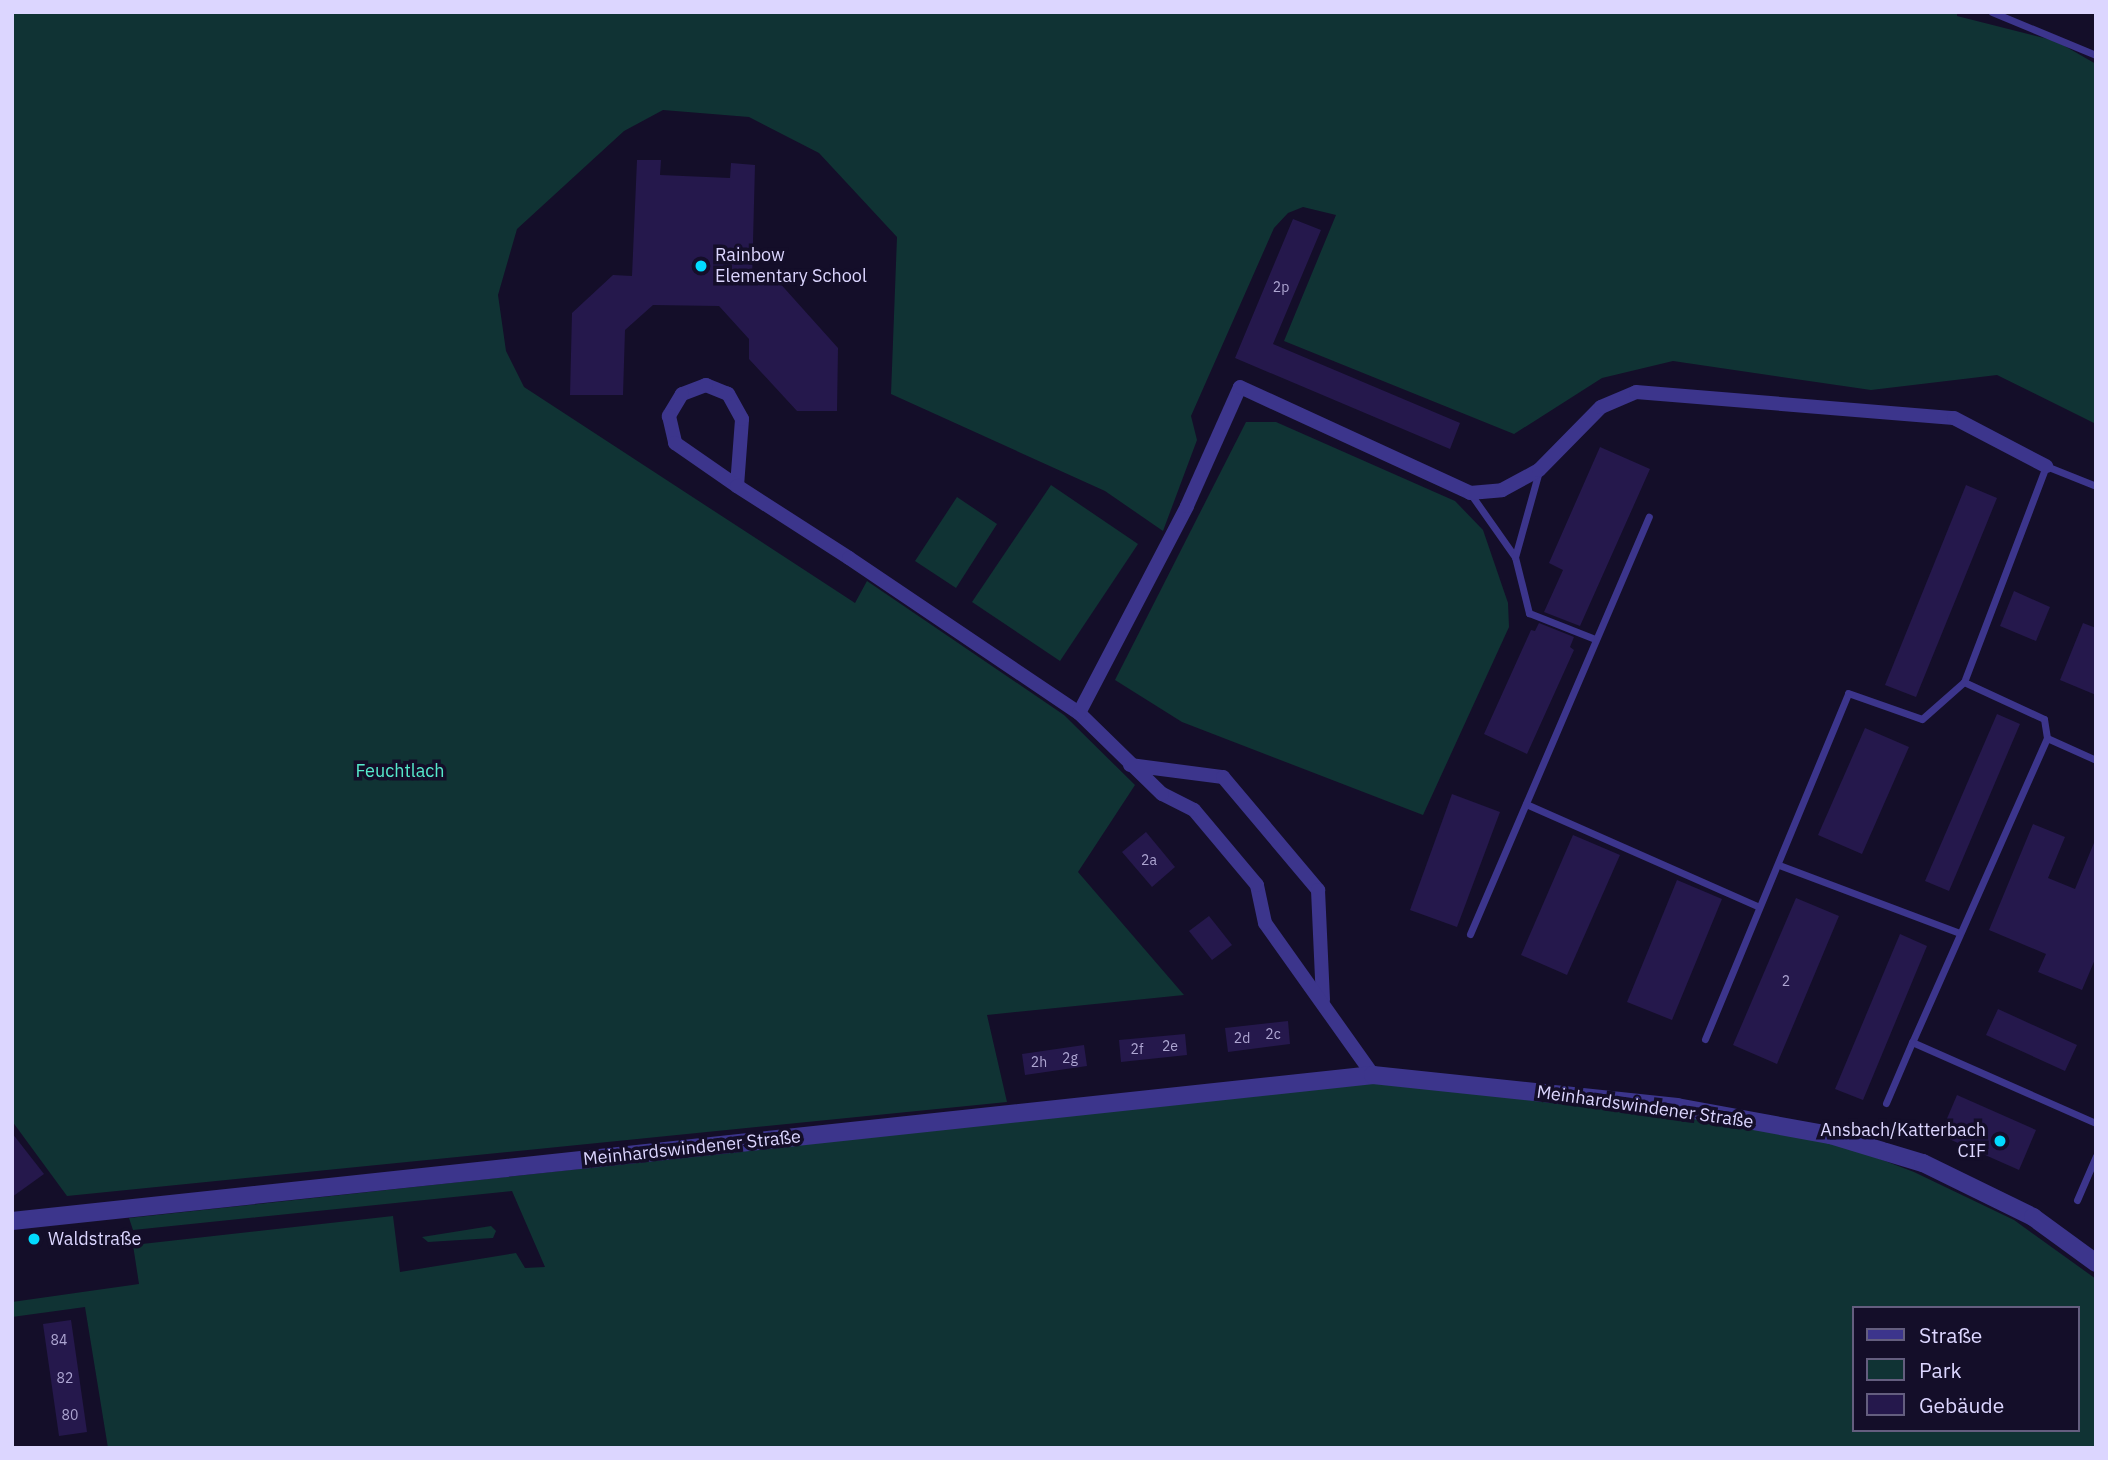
<!DOCTYPE html>
<html>
<head>
<meta charset="utf-8">
<style>
  body { margin:0 }
  #map { position:relative; width:2108px; height:1460px; overflow:hidden; background:#140e29; font-family:"IBM Plex Sans",sans-serif }
  div>[style] { position:absolute }
  .green>* { inset:0; background:#103334 }
  .building>* { inset:0; background:#25184c }
  .service>* { height:7px; margin:-3.5px; padding:0 3.5px; transform-origin:3.5px; border-radius:3.5px; background:#3c358c }
  .minor>* { height:14px; margin:-7px; padding:0 7px; transform-origin:7px; border-radius:7px; background:#3c358c }
  .tertiary>* { height:18px; margin:-9px; padding:0 9px; transform-origin:9px; border-radius:9px; background:#3c358c }
  .dots>* { width:19px; height:19px; translate:-50% -50%; box-sizing:border-box; border:4px solid #140e29; border-radius:50% }
  span { translate:-50% -50%; white-space:nowrap; text-align:center; line-height:1.15; -webkit-text-stroke:7px #140e29; paint-order:stroke }
  .number-label { font-size:14px; color:#aea6d2 }
  .number-label span { -webkit-text-stroke-width:0 }
  .poi-label { font-size:18px; color:#dcd6ff }
  .left { translate:0 -50%; text-align:left }
  .right { translate:-100% -50%; text-align:right }
  .park-label { font-size:18px; color:#56eacc }
  .street-label { font-size:18px; color:#dcd6ff }
  .frame { position:absolute; inset:0; border:14px solid #dcd6ff; pointer-events:none }
  .legend { position:absolute; left:1852px; top:1306px; width:228px; height:126px; box-sizing:border-box; background:#140e29; border:2px solid #645e7f; margin:0; padding:9px 12px; list-style:none; font-size:21px; color:#dcd6ff }
  .legend li { display:flex; align-items:center; gap:14px; height:35px }
  .legend b { width:35px; border:2px solid #645e7f }
</style>
</head>
<body>
<div id="map">
  <div class="green">
    <div style="clip-path:polygon(12px 12px,1957px 12px,1957px 16px,2056px 41px,2096px 64px,2096px 424px,1997px 375px,1871px 390px,1673px 361px,1602px 378px,1514px 434px,1284px 341px,1336px 215px,1303px 207px,1288px 213px,1274px 228px,1191px 416px,1197px 440px,1163px 531px,1105px 491px,891px 394px,897px 237px,819px 153px,749px 117px,663px 110px,624px 131px,517px 229px,498px 295px,506px 351px,524px 387px,855px 603px,867px 581px,1064px 715px,1135px 785px,1078px 872px,1184px 995px,987px 1015px,1007px 1102px,67px 1196px,12px 1121px)"></div>
    <div style="clip-path:polygon(1246px 422px,1276px 422px,1455px 501px,1483px 530px,1508px 603px,1509px 627px,1423px 815px,1182px 722px,1115px 680px)"></div>
    <div style="clip-path:polygon(1051px 485px,1138px 544px,1060px 661px,972px 602px)"></div>
    <div style="clip-path:polygon(957px 497px,997px 524px,956px 588px,915px 561px)"></div>
    <div style="clip-path:polygon(evenodd,1378px 1082px,1681px 1112px,1827px 1139px,1914px 1172px,2014px 1220px,2096px 1279px,2096px 1448px,108px 1448px,85px 1307px,12px 1317px,12px 1302px,139px 1284px,133px 1245px,393px 1216px,400px 1272px,516px 1253px,525px 1268px,545px 1267px,512px 1191px,133px 1230px,129px 1218px,1378px 1082px,1854px 1308px,2078px 1308px,2078px 1430px,1854px 1430px,1854px 1308px)"></div>
    <div style="clip-path:polygon(491px 1226px,496px 1231px,493px 1238px,428px 1242px,422px 1237px)"></div>
  </div>
  <div class="building">
    <div style="clip-path:polygon(637px 160px,661px 160px,660px 175px,730px 178px,731px 163px,755px 165px,752px 280px,777px 280px,838px 348px,837px 411px,797px 411px,749px 359px,749px 339px,719px 306px,653px 305px,625px 330px,623px 395px,570px 395px,572px 313px,613px 275px,632px 276px)"></div>
    <div style="clip-path:polygon(1293px 219px,1321px 230px,1273px 344px,1460px 423px,1450px 449px,1235px 358px)"></div>
    <div style="clip-path:polygon(1600px 447px,1650px 469px,1580px 626px,1544px 612px,1563px 570px,1549px 563px)"></div>
    <div style="clip-path:polygon(1966px 485px,1997px 498px,1916px 697px,1885px 685px)"></div>
    <div style="clip-path:polygon(2014px 591px,2050px 607px,2036px 641px,2000px 626px)"></div>
    <div style="clip-path:polygon(1539px 623px,1574px 637px,1570px 647px,1574px 650px,1527px 754px,1484px 734px,1531px 630px,1535px 631px)"></div>
    <div style="clip-path:polygon(2083px 623px,2096px 628px,2096px 695px,2060px 680px)"></div>
    <div style="clip-path:polygon(1997px 714px,2020px 724px,1949px 891px,1925px 881px)"></div>
    <div style="clip-path:polygon(1865px 728px,1909px 747px,1862px 854px,1818px 835px)"></div>
    <div style="clip-path:polygon(1452px 794px,1500px 812px,1457px 927px,1410px 910px)"></div>
    <div style="clip-path:polygon(2033px 824px,2065px 837px,2048px 878px,2075px 889px,2096px 838px,2096px 957px,2082px 990px,2038px 972px,2046px 954px,1989px 930px)"></div>
    <div style="clip-path:polygon(1146px 832px,1175px 867px,1152px 887px,1122px 852px)"></div>
    <div style="clip-path:polygon(1573px 835px,1620px 855px,1567px 975px,1521px 955px)"></div>
    <div style="clip-path:polygon(1677px 880px,1722px 899px,1672px 1020px,1627px 1002px)"></div>
    <div style="clip-path:polygon(1796px 898px,1839px 916px,1777px 1064px,1733px 1045px)"></div>
    <div style="clip-path:polygon(1209px 916px,1232px 945px,1212px 960px,1189px 931px)"></div>
    <div style="clip-path:polygon(1900px 934px,1927px 946px,1863px 1100px,1835px 1089px)"></div>
    <div style="clip-path:polygon(1998px 1009px,2077px 1045px,2065px 1071px,1986px 1035px)"></div>
    <div style="clip-path:polygon(1288px 1021px,1290px 1044px,1228px 1052px,1225px 1028px)"></div>
    <div style="clip-path:polygon(1185px 1034px,1187px 1055px,1121px 1062px,1119px 1040px)"></div>
    <div style="clip-path:polygon(1084px 1045px,1087px 1066px,1025px 1075px,1022px 1054px)"></div>
    <div style="clip-path:polygon(1957px 1095px,2036px 1130px,2019px 1170px,1940px 1135px)"></div>
    <div style="clip-path:polygon(12px 1133px,44px 1174px,12px 1197px)"></div>
    <div style="clip-path:polygon(71px 1320px,87px 1432px,59px 1436px,43px 1324px)"></div>
  </div>
  <div class="service">
    <div style="left:1992px;top:12px;width:113px;rotate:22.5deg"></div>
    <div style="left:1470px;top:493px;width:78px;rotate:54.9deg"></div>
    <div style="left:1515px;top:557px;width:58px;rotate:76deg"></div>
    <div style="left:1529px;top:613px;width:71px;rotate:21.5deg"></div>
    <div style="left:1515px;top:557px;width:89px;rotate:-74.4deg"></div>
    <div style="left:1964px;top:682px;width:231px;rotate:-69.2deg"></div>
    <div style="left:2046px;top:466px;width:54px;rotate:21.8deg"></div>
    <div style="left:2047px;top:738px;width:333px;rotate:113.9deg"></div>
    <div style="left:1912px;top:1042px;width:201px;rotate:23.8deg"></div>
    <div style="left:1526px;top:804px;width:253px;rotate:23.8deg"></div>
    <div style="left:1779px;top:865px;width:193px;rotate:20.6deg"></div>
    <div style="left:1470px;top:934px;width:454px;rotate:-66.8deg"></div>
    <div style="left:1705px;top:1039px;width:374px;rotate:-67.5deg"></div>
    <div style="left:1848px;top:693px;width:78px;rotate:19.4deg"></div>
    <div style="left:1922px;top:719px;width:56px;rotate:-41.4deg"></div>
    <div style="left:1964px;top:682px;width:88px;rotate:24.8deg"></div>
    <div style="left:2044px;top:719px;width:19px;rotate:81deg"></div>
    <div style="left:2047px;top:738px;width:54px;rotate:24.2deg"></div>
    <div style="left:1886px;top:1103px;width:66px;rotate:-66.9deg"></div>
    <div style="left:2077px;top:1200px;width:48px;rotate:-66.6deg"></div>
  </div>
  <div class="minor">
    <div style="left:737px;top:486px;width:67px;rotate:-85.7deg"></div>
    <div style="left:742px;top:419px;width:29px;rotate:-119deg"></div>
    <div style="left:728px;top:394px;width:24px;rotate:-158deg"></div>
    <div style="left:706px;top:385px;width:26px;rotate:159deg"></div>
    <div style="left:682px;top:394px;width:26px;rotate:121deg"></div>
    <div style="left:669px;top:416px;width:28px;rotate:77deg"></div>
    <div style="left:675px;top:443px;width:75px;rotate:34.7deg"></div>
    <div style="left:737px;top:486px;width:133px;rotate:32.7deg"></div>
    <div style="left:849px;top:558px;width:277px;rotate:34deg"></div>
    <div style="left:1130px;top:765px;width:94px;rotate:7.4deg"></div>
    <div style="left:1223px;top:777px;width:148px;rotate:49.9deg"></div>
    <div style="left:1318px;top:890px;width:110px;rotate:87.4deg"></div>
    <div style="left:1373px;top:1075px;width:186px;rotate:-125.4deg"></div>
    <div style="left:1265px;top:923px;width:39px;rotate:-102deg"></div>
    <div style="left:1257px;top:885px;width:98px;rotate:-130deg"></div>
    <div style="left:1194px;top:810px;width:36px;rotate:-153deg"></div>
    <div style="left:1162px;top:794px;width:116px;rotate:-135.7deg"></div>
    <div style="left:1079px;top:713px;width:233px;rotate:-62.4deg"></div>
    <div style="left:1187px;top:506px;width:130px;rotate:-66deg"></div>
    <div style="left:1240px;top:387px;width:253px;rotate:24.7deg"></div>
    <div style="left:1470px;top:493px;width:32px;rotate:-5deg"></div>
    <div style="left:1502px;top:490px;width:42px;rotate:-28.4deg"></div>
    <div style="left:1539px;top:470px;width:88px;rotate:-45.5deg"></div>
    <div style="left:1601px;top:407px;width:38px;rotate:-23deg"></div>
    <div style="left:1636px;top:392px;width:319px;rotate:4.7deg"></div>
    <div style="left:1954px;top:418px;width:104px;rotate:27.6deg"></div>
  </div>
  <div class="tertiary">
    <div style="left:12px;top:1221px;width:1369px;rotate:-6.12deg"></div>
    <div style="left:1373px;top:1075px;width:306px;rotate:6deg"></div>
    <div style="left:1677px;top:1107px;width:156px;rotate:10.4deg"></div>
    <div style="left:1830px;top:1135px;width:97px;rotate:16.8deg"></div>
    <div style="left:1923px;top:1163px;width:123px;rotate:26.1deg"></div>
    <div style="left:2033px;top:1217px;width:78px;rotate:36.1deg"></div>
  </div>
  <div class="dots">
    <div style="left:701px;top:266px;background:#02dbff"></div>
    <div style="left:2000px;top:1141px;background:#02dbff"></div>
    <div style="left:34px;top:1239px;background:#02dbff"></div>
  </div>
  <div class="number-label">
    <span style="left:1281px;top:287px">2p</span>
    <span style="left:1149px;top:860px">2a</span>
    <span style="left:1786px;top:981px">2</span>
    <span style="left:1273px;top:1034px">2c</span>
    <span style="left:1242px;top:1038px">2d</span>
    <span style="left:1170px;top:1046px">2e</span>
    <span style="left:1137px;top:1049px">2f</span>
    <span style="left:1070px;top:1058px">2g</span>
    <span style="left:1039px;top:1062px">2h</span>
    <span style="left:59px;top:1340px">84</span>
    <span style="left:65px;top:1378px">82</span>
    <span style="left:70px;top:1415px">80</span>
  </div>
  <div class="poi-label">
    <span class="left" style="left:715px;top:266px">Rainbow<br>Elementary School</span>
    <span class="right" style="left:1986px;top:1141px">Ansbach/Katterbach<br>CIF</span>
    <span class="left" style="left:48px;top:1239px">Waldstraße</span>
  </div>
  <div class="park-label">
    <span style="left:400px;top:771px">Feuchtlach</span>
  </div>
  <div class="street-label">
    <span style="left:1645px;top:1107px;rotate:8deg">Meinhardswindener Straße</span>
    <span style="left:692px;top:1148px;rotate:-6deg">Meinhardswindener Straße</span>
  </div>
  <div class="frame"></div>
  <ul class="legend">
  <li><b style="height:9px;background:#3c358c"></b>Straße</li>
  <li><b style="height:19px;background:#103334"></b>Park</li>
  <li><b style="height:19px;background:#25184c"></b>Gebäude</li>
  </ul>
</div>
</body>
</html>
